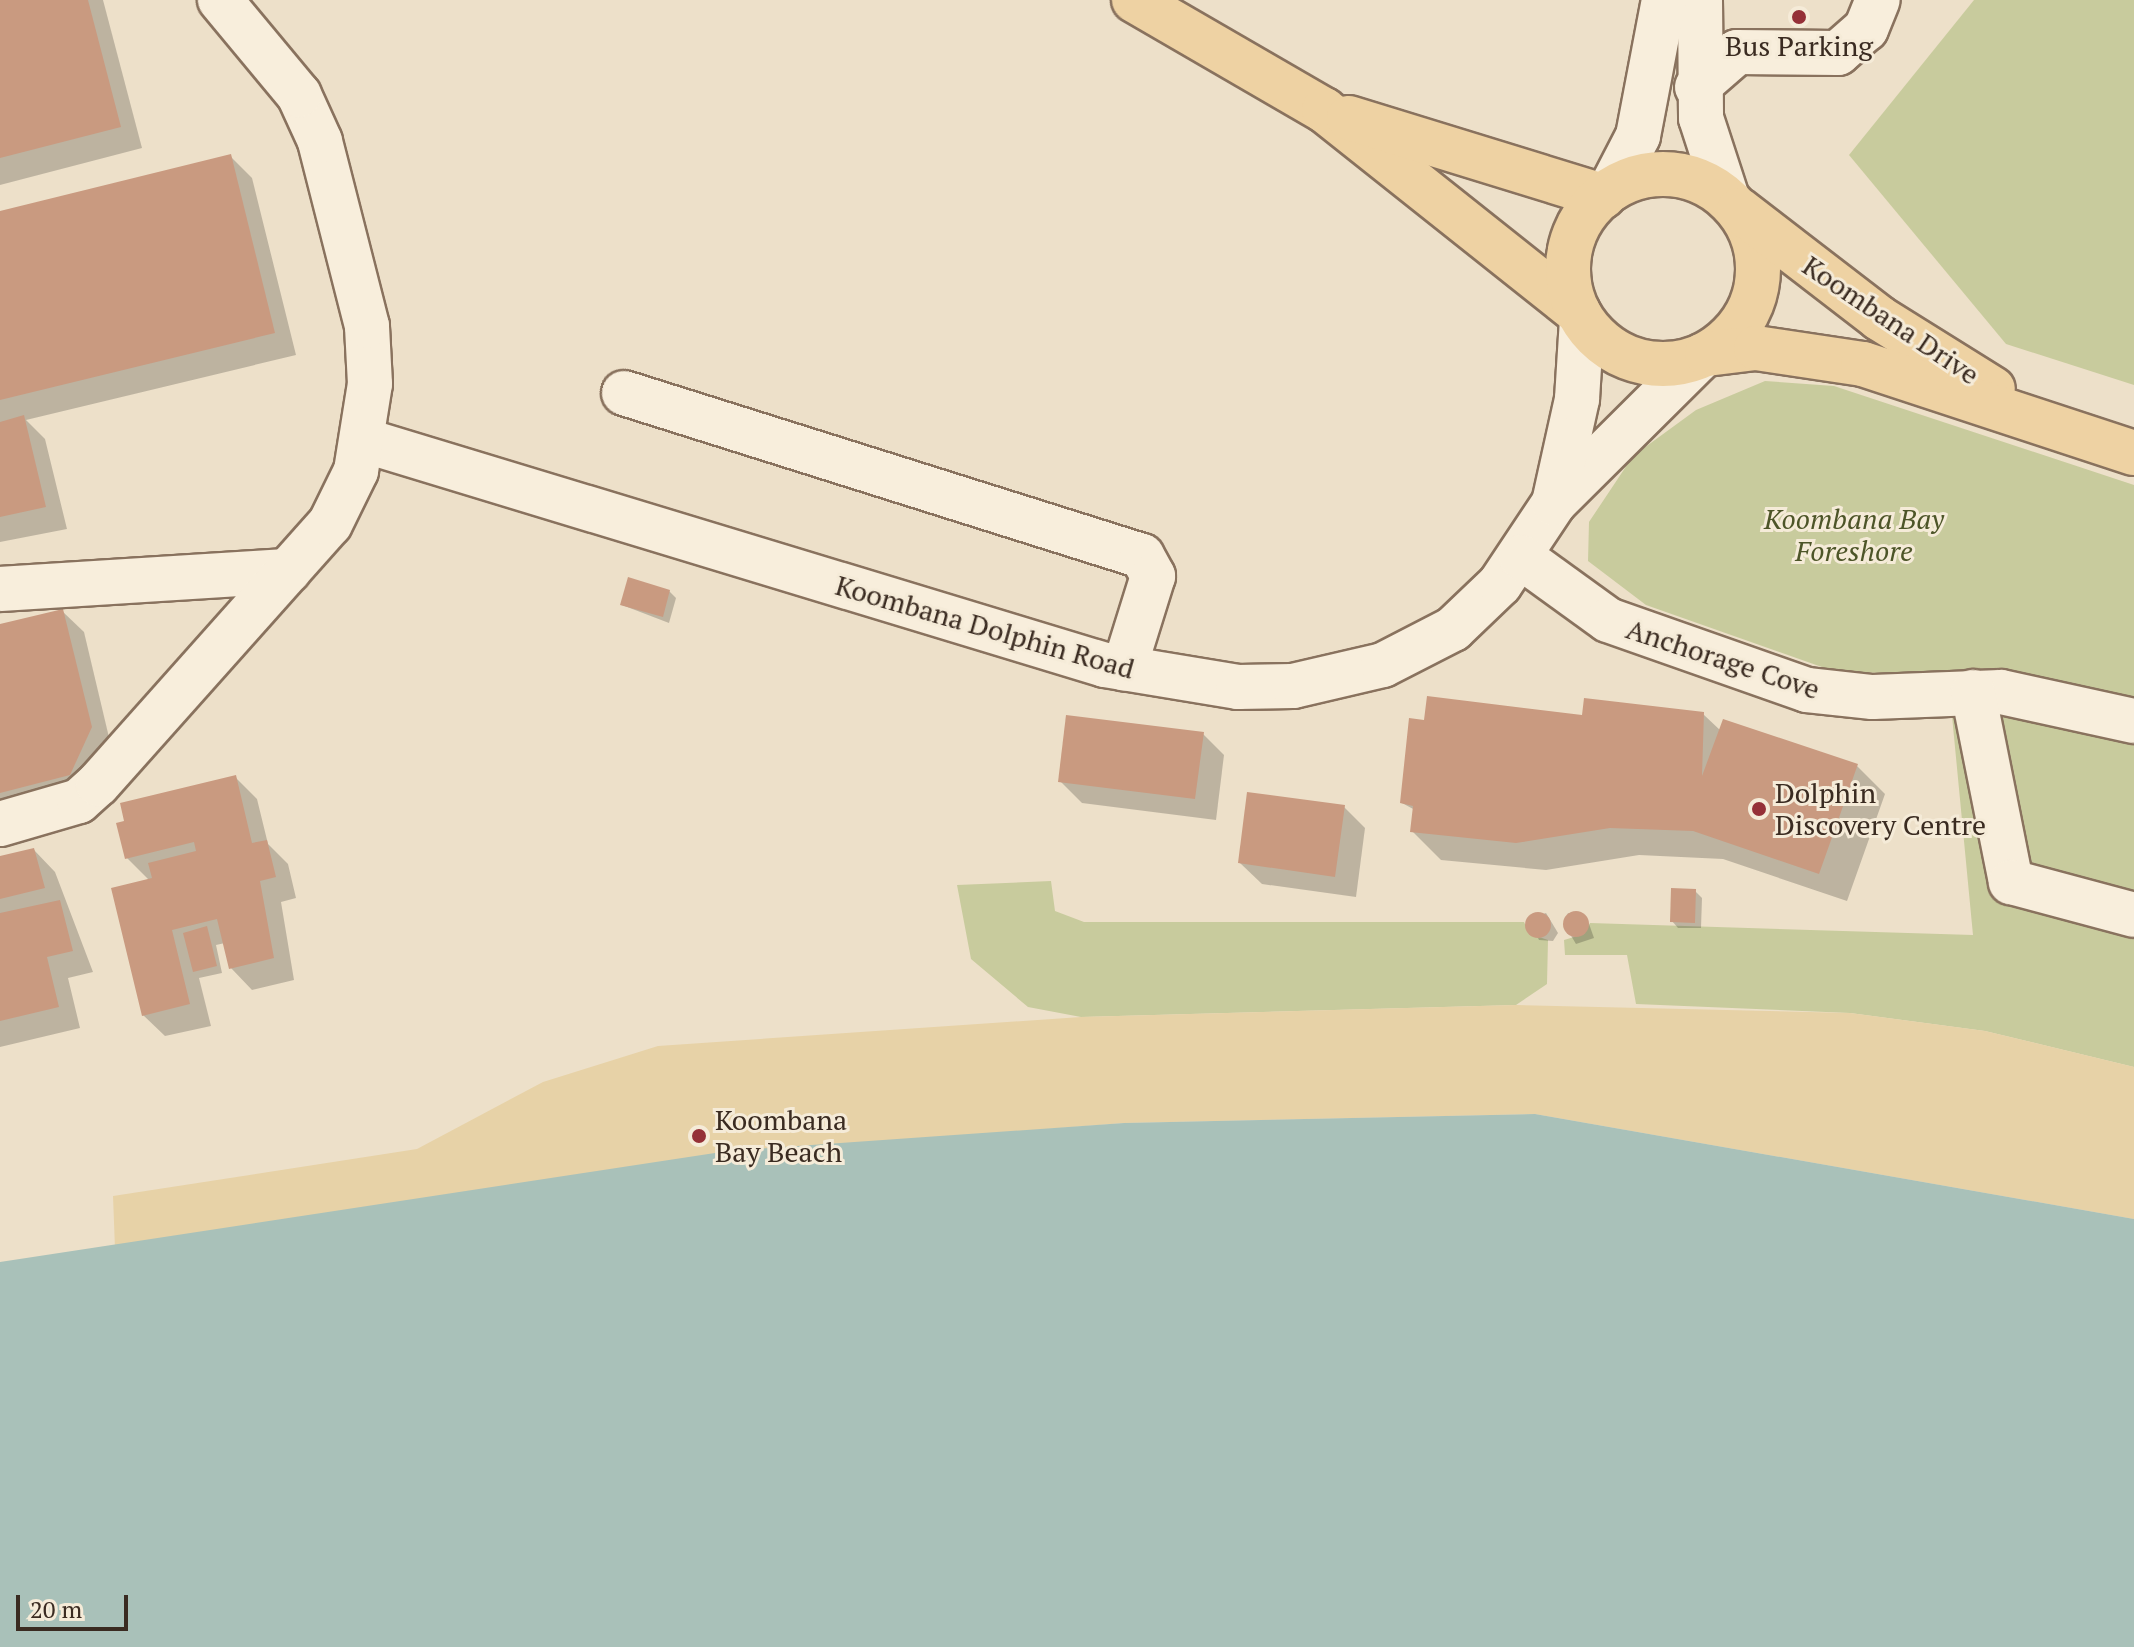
<!DOCTYPE html>
<html>
<head>
<meta charset="utf-8">
<style>
  body { margin:0 }
  #map { position:relative; width:2134px; height:1647px; overflow:hidden; background:#ede0c9; font-family:"PT Serif",serif }
  div>[style] { position:absolute }
  .green>* { inset:0; background:#c8cb9d }
  .sand>* { inset:0; background:#e7d2a7 }
  .water>* { inset:0; background:#a9c1b9 }
  .shadow>* { inset:0; background:#0003 }
  .building>* { inset:0; background:#c99a80 }
  .round { border-radius:50% }
  .roads { filter:drop-shadow(2px 0 #89725e) drop-shadow(-2px 0 #89725e) drop-shadow(0 2px #89725e) drop-shadow(0 -2px #89725e) }
  .minor>* { height:44px; margin:-22px; padding:0 22px; transform-origin:22px; border-radius:22px; background:#f8eedc }
  .major>* { height:44px; margin:-22px; padding:0 22px; transform-origin:22px; border-radius:22px; background:#eed2a3 }
  .major>.ring { margin:-22px; padding:0; box-sizing:content-box; background:none; border:44px solid #eed2a3; border-radius:50% }
  .dots>* { width:22px; height:22px; translate:-50% -50%; box-sizing:border-box; border:4px solid #f5ebd8; border-radius:50% }
  span { translate:-50% -50%; white-space:nowrap; text-align:center; line-height:1.15; -webkit-text-stroke:6px #f5ebd8; paint-order:stroke }
  .poi-label { font-size:28px; color:#3a2b21 }
  .left { translate:0 -50%; text-align:left }
  .street-label { font-size:28px; color:#3a2b21 }
  .park-label { font-size:28px; color:#4d5528; font-style:italic }
  .scale { position:absolute; left:16px; top:1595px; width:112px; height:36px; box-sizing:border-box; border:4px solid #3a2b21; border-top:0; padding-left:10px; font-size:24px; line-height:28px; white-space:nowrap; color:#3a2b21; -webkit-text-stroke:6px #f5ebd8; paint-order:stroke }
</style>
</head>
<body>
<div id="map">
  <div class="green">
    <div style="clip-path:polygon(1974px 0,2134px 0,2134px 385px,2006px 344px,1849px 155px)"></div>
    <div style="clip-path:polygon(1765px 381px,1834px 386px,2134px 485px,2134px 1067px,1985px 1031px,1850px 1013px,1636px 1004px,1627px 955px,1565px 955px,1564px 940px,1584px 934px,1590px 923px,1973px 935px,1948px 674px,1836px 672px,1646px 605px,1588px 561px,1589px 522px,1633px 456px,1696px 410px)"></div>
    <div style="clip-path:polygon(1051px 881px,1055px 911px,1084px 922px,1524px 922px,1530px 934px,1548px 940px,1547px 984px,1516px 1005px,1081px 1017px,1028px 1007px,971px 959px,957px 885px)"></div>
  </div>
  <div class="sand">
    <div style="clip-path:polygon(1516px 1005px,1850px 1013px,1985px 1031px,2134px 1067px,2134px 1219px,1535px 1114px,1124px 1123px,727px 1154px,115px 1249px,113px 1196px,417px 1149px,543px 1082px,658px 1046px,1081px 1017px)"></div>
  </div>
  <div class="water">
    <div style="clip-path:polygon(1535px 1114px,2134px 1219px,2134px 1647px,0 1647px,0 1262px,728px 1151px,1124px 1123px)"></div>
  </div>
  <div class="shadow">
    <div style="clip-path:polygon(0 0,103px 0,142px 148px,0 185px)"></div>
    <div style="clip-path:polygon(231px 157px,252px 178px,296px 355px,26px 420px,45px 439px,67px 529px,0 542px,0 213px)"></div>
    <div style="clip-path:polygon(669px 591px,676px 598px,669px 623px,622px 605px)"></div>
    <div style="clip-path:polygon(62px 611px,84px 632px,112px 750px,91px 796px,0 819px,0 626px)"></div>
    <div style="clip-path:polygon(1703px 714px,1721px 731px,1857px 766px,1885px 794px,1847px 901px,1723px 859px,1639px 855px,1546px 870px,1441px 860px,1412px 831px,1415px 810px,1402px 803px,1584px 717px)"></div>
    <div style="clip-path:polygon(1203px 734px,1224px 755px,1216px 820px,1082px 803px,1060px 781px)"></div>
    <div style="clip-path:polygon(235px 777px,257px 799px,268px 844px,288px 864px,296px 898px,281px 902px,294px 980px,252px 990px,231px 968px,225px 943px,216px 945px,222px 973px,199px 978px,211px 1026px,165px 1036px,143px 1015px,149px 880px,127px 858px)"></div>
    <div style="clip-path:polygon(1344px 807px,1365px 828px,1356px 897px,1262px 884px,1240px 863px)"></div>
    <div style="clip-path:polygon(34px 850px,55px 872px,93px 972px,68px 978px,80px 1028px,0 1047px,0 858px)"></div>
    <div style="clip-path:polygon(1695px 891px,1702px 898px,1701px 928px,1678px 928px,1672px 921px)"></div>
    <div style="clip-path:polygon(1546px 913px,1558px 933px,1553px 941px,1539px 940px,1528px 919px)"></div>
    <div style="clip-path:polygon(1568px 913px,1588px 921px,1594px 938px,1576px 944px,1564px 924px)"></div>
  </div>
  <div class="building">
    <div style="clip-path:polygon(0 0,88px 0,121px 127px,0 158px)"></div>
    <div style="clip-path:polygon(231px 154px,275px 333px,0 400px,0 211px)"></div>
    <div style="clip-path:polygon(24px 415px,46px 507px,0 517px,0 422px)"></div>
    <div style="clip-path:polygon(628px 577px,670px 590px,663px 617px,620px 605px)"></div>
    <div style="clip-path:polygon(63px 609px,92px 727px,70px 775px,0 793px,0 624px)"></div>
    <div style="clip-path:polygon(1427px 696px,1582px 715px,1584px 698px,1704px 712px,1702px 776px,1723px 719px,1858px 764px,1819px 874px,1693px 831px,1610px 828px,1516px 843px,1410px 832px,1413px 806px,1400px 803px,1409px 718px,1424px 720px)"></div>
    <div style="clip-path:polygon(1066px 715px,1204px 732px,1195px 799px,1058px 782px)"></div>
    <div style="clip-path:polygon(236px 775px,252px 843px,267px 840px,276px 877px,260px 881px,274px 958px,229px 969px,217px 919px,172px 930px,190px 1004px,142px 1016px,111px 888px,152px 878px,148px 863px,196px 851px,194px 842px,125px 859px,116px 823px,124px 821px,120px 803px)"></div>
    <div style="clip-path:polygon(1247px 792px,1345px 805px,1335px 877px,1238px 863px)"></div>
    <div style="clip-path:polygon(34px 848px,45px 888px,0 899px,0 856px)"></div>
    <div style="clip-path:polygon(1671px 888px,1696px 889px,1695px 923px,1670px 922px)"></div>
    <div style="clip-path:polygon(60px 900px,73px 951px,47px 957px,59px 1007px,0 1021px,0 913px)"></div>
    <div class="round" style="left:1563px;top:911px;width:26px;height:26px"></div>
    <div class="round" style="left:1525px;top:912px;width:26px;height:26px"></div>
    <div style="clip-path:polygon(207px 926px,217px 966px,193px 972px,183px 933px)"></div>
  </div>
  <div class="roads">
    <div class="minor">
      <div style="left:1700px;top:0;width:118px;rotate:89.5deg"></div>
      <div style="left:1701px;top:118px;width:84px;rotate:72deg"></div>
      <div style="left:1697px;top:87px;width:53px;rotate:-41.2deg"></div>
      <div style="left:1737px;top:52px;width:101px;rotate:0.6deg"></div>
      <div style="left:1838px;top:53px;width:37px;rotate:-41deg"></div>
      <div style="left:1866px;top:29px;width:31px;rotate:-68deg"></div>
      <div style="left:1610px;top:190px;width:61px;rotate:-62.6deg"></div>
      <div style="left:1638px;top:136px;width:138px;rotate:-79.2deg"></div>
      <div style="left:624px;top:393px;width:543px;rotate:17.47deg"></div>
      <div style="left:1142px;top:556px;width:23px;rotate:61deg"></div>
      <div style="left:1153px;top:576px;width:97px;rotate:107.3deg"></div>
      <div style="left:363px;top:440px;width:775px;rotate:16.87deg"></div>
      <div style="left:1105px;top:665px;width:135px;rotate:9.4deg"></div>
      <div style="left:1238px;top:687px;width:55px;rotate:-1deg"></div>
      <div style="left:1293px;top:686px;width:92px;rotate:-13.1deg"></div>
      <div style="left:1383px;top:665px;width:79px;rotate:-27.2deg"></div>
      <div style="left:1453px;top:629px;width:65px;rotate:-43.8deg"></div>
      <div style="left:1500px;top:584px;width:97px;rotate:-56.3deg"></div>
      <div style="left:1554px;top:503px;width:209px;rotate:-44.8deg"></div>
      <div style="left:1554px;top:503px;width:107px;rotate:-77.5deg"></div>
      <div style="left:1577px;top:399px;width:79px;rotate:-86.4deg"></div>
      <div style="left:1521px;top:557px;width:107px;rotate:35.9deg"></div>
      <div style="left:1608px;top:620px;width:211px;rotate:19.4deg"></div>
      <div style="left:1807px;top:690px;width:66px;rotate:6.1deg"></div>
      <div style="left:1873px;top:697px;width:128px;rotate:-2.2deg"></div>
      <div style="left:2001px;top:692px;width:136px;rotate:12.3deg"></div>
      <div style="left:0;top:589px;width:289px;rotate:-3.6deg"></div>
      <div style="left:1973px;top:692px;width:194px;rotate:78.7deg"></div>
      <div style="left:2011px;top:882px;width:127px;rotate:15deg"></div>
      <div style="left:0;top:824px;width:82px;rotate:-16.2deg"></div>
      <div style="left:79px;top:801px;width:25px;rotate:-42deg"></div>
      <div style="left:98px;top:784px;width:348px;rotate:-48.3deg"></div>
      <div style="left:330px;top:524px;width:59px;rotate:-63.9deg"></div>
      <div style="left:356px;top:471px;width:88px;rotate:-80.9deg"></div>
      <div style="left:370px;top:384px;width:58px;rotate:-93deg"></div>
      <div style="left:367px;top:326px;width:191px;rotate:-104.3deg"></div>
      <div style="left:320px;top:141px;width:51px;rotate:-114.5deg"></div>
      <div style="left:299px;top:95px;width:124px;rotate:-129.7deg"></div>
    </div>
    <div class="major">
      <div style="left:1134px;top:0;width:220px;rotate:30.1deg"></div>
      <div style="left:1324px;top:110px;width:325px;rotate:38.5deg"></div>
      <div style="left:1349px;top:118px;width:266px;rotate:17.1deg"></div>
      <div class="ring" style="left:1568px;top:174px;width:146px;height:146px"></div>
      <div style="left:1739px;top:210px;width:177px;rotate:37.6deg"></div>
      <div style="left:1879px;top:318px;width:134px;rotate:31.9deg"></div>
      <div style="left:1707px;top:354px;width:49px;rotate:-7deg"></div>
      <div style="left:1756px;top:348px;width:108px;rotate:8.5deg"></div>
      <div style="left:1863px;top:364px;width:285px;rotate:18.2deg"></div>
    </div>
  </div>
  <div class="dots">
    <div style="left:1799px;top:17px;background:#953037"></div>
    <div style="left:1759px;top:809px;background:#953037"></div>
    <div style="left:699px;top:1136px;background:#953037"></div>
  </div>
  <div class="poi-label">
    <span style="left:1799px;top:46px">Bus Parking</span>
    <span class="left" style="left:1775px;top:809px">Dolphin<br>Discovery Centre</span>
    <span class="left" style="left:715px;top:1136px">Koombana<br>Bay Beach</span>
  </div>
  <div class="street-label">
    <span style="left:1891px;top:320px;rotate:34deg">Koombana Drive</span>
    <span style="left:985px;top:627px;rotate:16deg">Koombana Dolphin Road</span>
    <span style="left:1723px;top:659px;rotate:18deg">Anchorage Cove</span>
  </div>
  <div class="park-label">
    <span style="left:1854px;top:535px">Koombana Bay<br>Foreshore</span>
  </div>
  <div class="scale">20 m</div>
</div>
</body>
</html>
